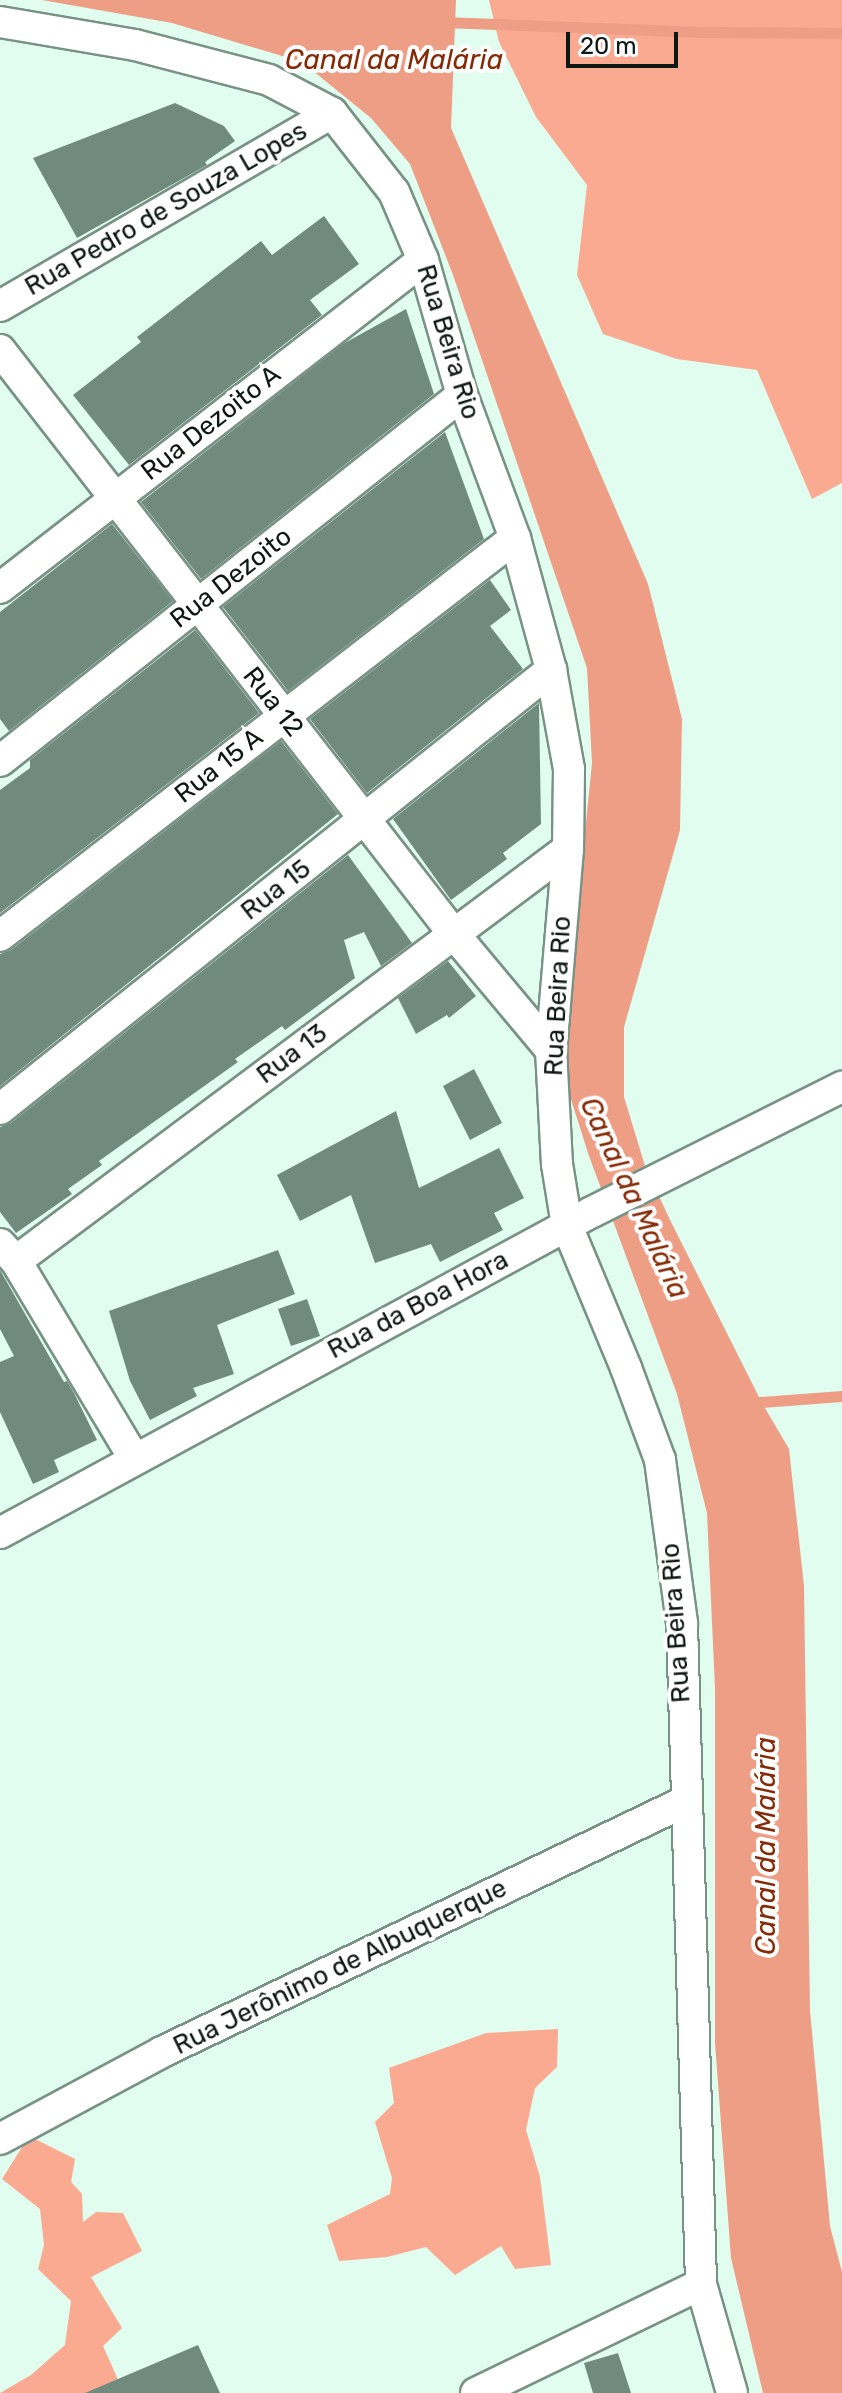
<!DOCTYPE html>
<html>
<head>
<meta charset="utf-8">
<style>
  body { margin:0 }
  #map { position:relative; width:842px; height:2393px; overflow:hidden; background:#e1fdef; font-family:Rubik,sans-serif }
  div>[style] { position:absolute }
  .forest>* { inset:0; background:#faaa91 }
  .water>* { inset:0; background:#ed9e85 }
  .stream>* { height:11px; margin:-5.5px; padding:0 5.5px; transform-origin:5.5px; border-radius:5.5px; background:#ed9e85 }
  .building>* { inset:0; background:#708a7d }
  .roads { filter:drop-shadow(2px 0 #799286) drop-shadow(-2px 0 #799286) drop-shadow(0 2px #799286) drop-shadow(0 -2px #799286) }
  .street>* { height:30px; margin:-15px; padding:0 15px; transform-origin:15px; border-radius:15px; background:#fff }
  span { translate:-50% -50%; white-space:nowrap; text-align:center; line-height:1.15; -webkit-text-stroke:8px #fff; paint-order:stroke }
  .street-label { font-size:26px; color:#0e1813 }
  .water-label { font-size:28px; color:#862b07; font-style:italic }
  .scale { position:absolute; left:566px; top:32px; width:112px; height:36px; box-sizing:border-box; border:4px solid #0e1813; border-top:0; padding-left:10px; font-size:24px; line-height:28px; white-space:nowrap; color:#0e1813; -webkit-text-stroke:6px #fff; paint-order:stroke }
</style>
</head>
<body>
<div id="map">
  <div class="forest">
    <div style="clip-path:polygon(489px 0,842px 0,842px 483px,812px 499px,757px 370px,677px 359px,603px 334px,577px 275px,587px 185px,536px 117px,499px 42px)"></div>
    <div style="clip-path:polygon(558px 2029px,557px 2067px,535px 2088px,526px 2130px,540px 2177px,551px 2265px,515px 2269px,501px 2246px,455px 2275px,426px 2247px,387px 2257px,339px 2261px,327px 2225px,390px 2194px,392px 2178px,375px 2122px,394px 2103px,389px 2068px,486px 2033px)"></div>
    <div style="clip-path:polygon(29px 2136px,75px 2159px,71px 2182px,82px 2194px,83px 2222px,96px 2212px,123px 2213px,142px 2251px,91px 2277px,122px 2328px,103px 2346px,124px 2393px,0 2393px,31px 2375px,65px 2345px,71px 2301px,38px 2269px,44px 2245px,40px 2209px,2px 2179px)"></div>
  </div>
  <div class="water">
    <div style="clip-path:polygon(42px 0,456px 0,451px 128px,648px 584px,682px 719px,680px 830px,624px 1027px,624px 1097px,645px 1166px,670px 1220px,762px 1403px,789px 1449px,804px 1586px,810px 2011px,830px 2226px,842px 2272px,842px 2393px,763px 2393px,731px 2258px,715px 2043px,715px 1688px,707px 1513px,677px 1394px,589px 1156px,568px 1090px,563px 1050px,592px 763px,587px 668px,453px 275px,410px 164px,371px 118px,302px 62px,172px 23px)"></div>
  </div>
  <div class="stream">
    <div style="left:443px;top:22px;width:265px;rotate:2.2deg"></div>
    <div style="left:708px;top:32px;width:134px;rotate:0.4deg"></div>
    <div style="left:747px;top:1403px;width:95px;rotate:-4.2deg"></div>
  </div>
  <div class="building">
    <div style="clip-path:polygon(175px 103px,224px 126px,235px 141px,205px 162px,207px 165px,77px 238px,33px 158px)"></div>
    <div style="clip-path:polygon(324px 216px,359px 264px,310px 300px,322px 315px,129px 465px,73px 395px,141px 342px,137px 337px,261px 241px,272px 255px)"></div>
    <div style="clip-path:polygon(406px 309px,434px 394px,201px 579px,141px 502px,343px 344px)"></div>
    <div style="clip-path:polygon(445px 432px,484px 539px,288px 691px,223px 607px)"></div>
    <div style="clip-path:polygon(112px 524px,173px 601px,9px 731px,0 719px,0 612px)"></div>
    <div style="clip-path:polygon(490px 580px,511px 610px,490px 626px,523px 669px,367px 793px,310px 719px)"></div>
    <div style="clip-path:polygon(195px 630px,259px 713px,0 913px,0 790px,30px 768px,30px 760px)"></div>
    <div style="clip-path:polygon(539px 703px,541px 824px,503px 853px,507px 859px,451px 900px,393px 819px)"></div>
    <div style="clip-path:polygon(281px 741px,338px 814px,0 1086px,0 954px,11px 950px)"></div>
    <div style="clip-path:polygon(348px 855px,412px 943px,381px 966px,364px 932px,344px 940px,355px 978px,285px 1030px,282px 1026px,235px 1059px,238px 1062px,99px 1161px,102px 1165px,68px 1189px,72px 1194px,16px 1233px,0 1212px,0 1127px,11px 1123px)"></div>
    <div style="clip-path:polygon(448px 961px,476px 996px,449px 1018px,447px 1015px,416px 1034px,398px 998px)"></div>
    <div style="clip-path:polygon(474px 1069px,502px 1123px,470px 1140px,443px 1086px)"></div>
    <div style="clip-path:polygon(396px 1111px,419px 1188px,499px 1148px,524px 1198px,494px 1213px,503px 1230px,440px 1262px,431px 1244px,375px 1263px,351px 1195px,300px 1221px,277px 1175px)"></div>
    <div style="clip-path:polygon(278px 1250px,295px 1294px,217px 1325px,234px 1374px,193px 1388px,197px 1396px,150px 1420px,130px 1381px,109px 1311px)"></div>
    <div style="clip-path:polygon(0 1270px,64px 1382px,67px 1381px,74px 1393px,97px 1440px,54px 1460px,59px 1472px,33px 1484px,0 1412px,0 1362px,14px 1356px,0 1329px)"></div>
    <div style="clip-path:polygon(307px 1299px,320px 1336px,291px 1346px,278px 1309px)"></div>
    <div style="clip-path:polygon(198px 2345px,220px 2393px,85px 2393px)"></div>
    <div style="clip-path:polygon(618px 2353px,631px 2393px,593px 2393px,584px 2363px)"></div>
  </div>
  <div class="roads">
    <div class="street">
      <div style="left:0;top:22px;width:137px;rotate:9.7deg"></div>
      <div style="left:135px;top:45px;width:138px;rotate:14.6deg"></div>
      <div style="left:269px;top:80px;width:71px;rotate:27.6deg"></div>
      <div style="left:332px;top:113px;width:100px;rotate:51.9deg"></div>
      <div style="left:394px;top:192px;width:74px;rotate:66.9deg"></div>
      <div style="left:423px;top:260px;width:141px;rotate:73.9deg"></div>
      <div style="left:462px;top:395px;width:153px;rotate:69.7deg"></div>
      <div style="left:515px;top:538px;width:137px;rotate:74.7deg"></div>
      <div style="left:551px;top:670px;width:101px;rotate:79.7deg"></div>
      <div style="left:569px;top:769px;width:80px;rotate:90.7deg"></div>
      <div style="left:568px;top:849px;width:202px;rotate:94.8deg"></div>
      <div style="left:551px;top:1050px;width:114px;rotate:87deg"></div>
      <div style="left:557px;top:1164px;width:63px;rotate:80.8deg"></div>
      <div style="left:567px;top:1226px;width:154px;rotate:67.4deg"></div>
      <div style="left:626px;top:1368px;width:98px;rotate:69.7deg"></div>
      <div style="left:660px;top:1460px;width:164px;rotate:82.3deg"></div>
      <div style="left:682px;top:1623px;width:661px;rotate:88.35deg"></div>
      <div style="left:701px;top:2284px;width:113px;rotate:74.1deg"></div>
      <div style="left:0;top:306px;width:384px;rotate:-30.2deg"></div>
      <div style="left:0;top:350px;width:738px;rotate:52.15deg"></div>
      <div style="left:453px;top:933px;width:153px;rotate:50.1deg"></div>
      <div style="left:0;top:588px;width:535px;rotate:-37.79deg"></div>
      <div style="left:0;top:761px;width:589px;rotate:-38.39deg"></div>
      <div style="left:0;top:936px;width:651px;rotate:-37.7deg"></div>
      <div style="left:0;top:1109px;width:705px;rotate:-38.55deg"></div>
      <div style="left:0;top:1244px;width:23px;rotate:47deg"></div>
      <div style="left:16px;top:1261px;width:230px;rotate:59.1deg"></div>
      <div style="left:16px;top:1261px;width:689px;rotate:-36.74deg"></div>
      <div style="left:0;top:1533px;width:673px;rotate:-28.47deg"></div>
      <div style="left:592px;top:1212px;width:280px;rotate:-26.6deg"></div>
      <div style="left:0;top:2139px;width:184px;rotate:-28.2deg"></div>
      <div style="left:162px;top:2052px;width:579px;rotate:-25.59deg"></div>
      <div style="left:476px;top:2393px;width:250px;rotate:-25.8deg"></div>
    </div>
  </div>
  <div class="street-label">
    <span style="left:166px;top:209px;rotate:-30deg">Rua Pedro de Souza Lopes</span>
    <span style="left:448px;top:342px;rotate:73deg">Rua Beira Rio</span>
    <span style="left:211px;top:423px;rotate:-38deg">Rua Dezoito A</span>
    <span style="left:231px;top:578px;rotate:-38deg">Rua Dezoito</span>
    <span style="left:273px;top:702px;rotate:52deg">Rua 12</span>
    <span style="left:219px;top:766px;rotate:-38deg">Rua 15 A</span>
    <span style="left:276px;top:890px;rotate:-38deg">Rua 15</span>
    <span style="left:558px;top:996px;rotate:-87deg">Rua Beira Rio</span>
    <span style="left:292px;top:1054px;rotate:-37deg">Rua 13</span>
    <span style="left:418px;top:1305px;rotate:-28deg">Rua da Boa Hora</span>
    <span style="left:676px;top:1623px;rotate:-94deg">Rua Beira Rio</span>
    <span style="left:340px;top:1967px;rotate:-26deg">Rua Jerônimo de Albuquerque</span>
  </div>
  <div class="water-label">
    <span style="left:394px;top:60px">Canal da Malária</span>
    <span style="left:634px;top:1198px;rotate:65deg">Canal da Malária</span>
    <span style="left:766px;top:1846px;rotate:-90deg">Canal da Malária</span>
  </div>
  <div class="scale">20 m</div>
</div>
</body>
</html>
